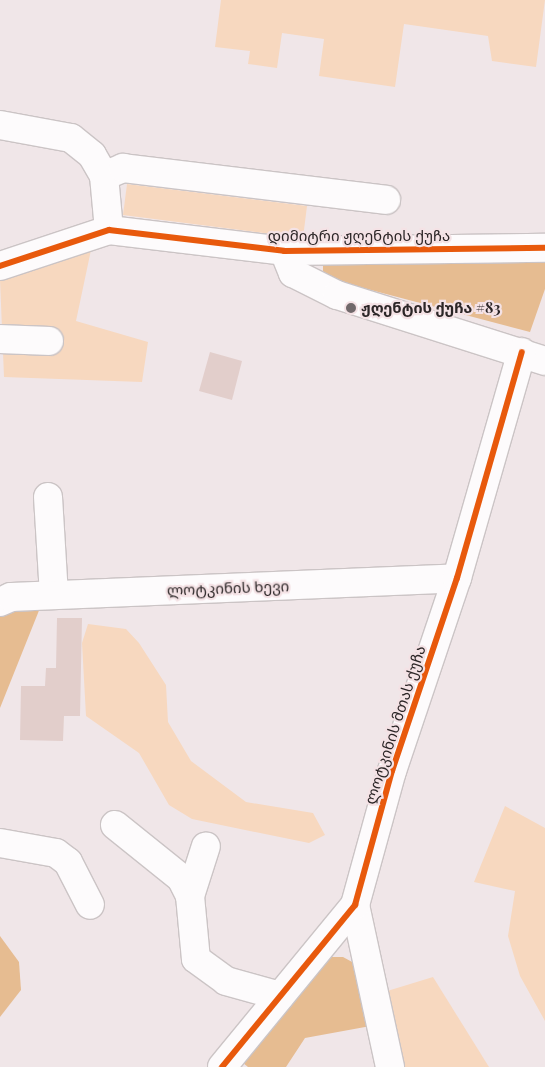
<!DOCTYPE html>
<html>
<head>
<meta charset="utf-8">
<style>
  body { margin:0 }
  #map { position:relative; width:545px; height:1067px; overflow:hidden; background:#f0e6e8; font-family:"Playfair Display","Noto Sans Georgian",serif }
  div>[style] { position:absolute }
  .green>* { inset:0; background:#f7d8bf }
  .forest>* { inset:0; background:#e6bc91 }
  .building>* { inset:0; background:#e2cecb }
  .roads { filter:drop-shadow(1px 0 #cbc4c5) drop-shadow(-1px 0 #cbc4c5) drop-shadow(0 1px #cbc4c5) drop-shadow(0 -1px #cbc4c5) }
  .minor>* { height:28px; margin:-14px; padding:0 14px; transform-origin:14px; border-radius:14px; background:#fdfbfc }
  .cycleway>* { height:6px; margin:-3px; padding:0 3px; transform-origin:3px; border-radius:3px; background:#e8590c }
  .dots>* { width:14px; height:14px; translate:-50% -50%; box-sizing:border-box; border:2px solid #f4e2e5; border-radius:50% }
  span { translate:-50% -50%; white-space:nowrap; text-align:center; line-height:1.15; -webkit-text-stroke:4.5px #f4e2e5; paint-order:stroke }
  .street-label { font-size:15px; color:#2c2627 }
  .poi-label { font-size:15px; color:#2c2627; font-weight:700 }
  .left { translate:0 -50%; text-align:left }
</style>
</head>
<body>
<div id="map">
  <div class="green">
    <div style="clip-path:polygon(221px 0,545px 0,536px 67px,492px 61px,488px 36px,404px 24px,395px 87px,319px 76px,324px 39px,282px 33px,277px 68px,248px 64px,250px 51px,215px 47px)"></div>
    <div style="clip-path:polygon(127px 184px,307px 206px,303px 238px,123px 215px)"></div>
    <div style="clip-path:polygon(91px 250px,76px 321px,148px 342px,142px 382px,4px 377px,0 280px)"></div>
    <div style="clip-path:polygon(88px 624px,126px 629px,139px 643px,166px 685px,168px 722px,191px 761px,246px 802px,313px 813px,325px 835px,309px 843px,192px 819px,169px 805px,139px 753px,86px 716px,82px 643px)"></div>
    <div style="clip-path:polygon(505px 806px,545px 828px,545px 1021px,520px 976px,508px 936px,515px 891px,474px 882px)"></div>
    <div style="clip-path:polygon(433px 977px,489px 1067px,396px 1067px,384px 992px)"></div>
  </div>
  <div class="forest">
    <div style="clip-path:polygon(545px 258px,545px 289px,530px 332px,333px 280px,323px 272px,323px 261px)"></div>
    <div style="clip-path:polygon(40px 608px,0 708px,0 613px)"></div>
    <div style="clip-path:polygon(0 936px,19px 962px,21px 990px,0 1017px)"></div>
    <div style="clip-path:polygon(327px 957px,343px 957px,354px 963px,376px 1025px,305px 1038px,286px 1067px,248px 1067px,237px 1058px)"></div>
  </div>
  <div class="building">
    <div style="clip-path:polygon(210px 352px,242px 361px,232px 400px,199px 391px)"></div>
    <div style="clip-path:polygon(57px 618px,82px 618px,80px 716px,64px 716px,63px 741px,20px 740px,21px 686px,45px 686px,46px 668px,56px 668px)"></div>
  </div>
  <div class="roads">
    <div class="minor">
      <div style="left:0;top:125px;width:72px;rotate:10.4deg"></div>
      <div style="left:71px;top:138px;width:27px;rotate:39deg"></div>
      <div style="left:92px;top:155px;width:24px;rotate:60deg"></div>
      <div style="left:104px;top:176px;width:54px;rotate:84.7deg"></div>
      <div style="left:104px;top:176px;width:21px;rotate:-23deg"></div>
      <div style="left:123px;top:168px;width:265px;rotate:6.9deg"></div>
      <div style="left:284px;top:251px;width:24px;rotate:68deg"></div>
      <div style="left:293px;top:273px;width:49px;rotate:26.6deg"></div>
      <div style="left:337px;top:295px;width:218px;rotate:17.6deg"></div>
      <div style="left:0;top:266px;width:115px;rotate:-18.3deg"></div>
      <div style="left:109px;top:230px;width:176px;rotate:6.8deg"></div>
      <div style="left:284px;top:251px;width:261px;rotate:-0.7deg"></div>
      <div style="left:0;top:339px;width:49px;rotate:2.3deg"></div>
      <div style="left:48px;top:497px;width:98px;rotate:86.5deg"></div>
      <div style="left:0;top:602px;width:12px;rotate:-24deg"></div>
      <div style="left:11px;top:597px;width:446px;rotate:-2.4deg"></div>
      <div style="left:115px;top:825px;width:85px;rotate:38.8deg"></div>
      <div style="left:181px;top:878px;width:20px;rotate:63deg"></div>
      <div style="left:190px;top:896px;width:63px;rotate:84.6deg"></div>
      <div style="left:196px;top:959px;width:37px;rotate:36deg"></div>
      <div style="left:226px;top:981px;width:56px;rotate:15.5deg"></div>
      <div style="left:0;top:843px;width:57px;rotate:10.1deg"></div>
      <div style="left:56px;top:853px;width:15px;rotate:37deg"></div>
      <div style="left:68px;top:862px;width:48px;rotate:62.9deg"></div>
      <div style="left:190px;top:896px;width:52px;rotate:-72.3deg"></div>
      <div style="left:355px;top:905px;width:166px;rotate:77.8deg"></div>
      <div style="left:222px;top:1067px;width:210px;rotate:-50.6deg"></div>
      <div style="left:355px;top:905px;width:139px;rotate:-74.6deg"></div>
      <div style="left:392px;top:771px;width:204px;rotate:-71.4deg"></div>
      <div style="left:457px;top:578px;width:235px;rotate:-74deg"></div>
    </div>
  </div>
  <div class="cycleway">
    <div style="left:0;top:266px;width:115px;rotate:-18.3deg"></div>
    <div style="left:109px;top:230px;width:176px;rotate:6.8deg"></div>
    <div style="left:284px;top:251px;width:261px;rotate:-0.7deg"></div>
    <div style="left:222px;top:1067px;width:210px;rotate:-50.6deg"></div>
    <div style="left:355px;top:905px;width:139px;rotate:-74.6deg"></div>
    <div style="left:392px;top:771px;width:204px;rotate:-71.4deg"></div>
    <div style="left:457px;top:578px;width:235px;rotate:-74deg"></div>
  </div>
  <div class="dots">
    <div style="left:351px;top:308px;background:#71696b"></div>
  </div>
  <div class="street-label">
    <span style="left:359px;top:236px">დიმიტრი ჟღენტის ქუჩა</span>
    <span style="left:228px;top:588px;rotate:-2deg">ლოტკინის ხევი</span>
    <span style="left:395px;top:725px;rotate:-72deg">ლოტკინის მთას ქუჩა</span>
  </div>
  <div class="poi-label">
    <span class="left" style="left:361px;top:308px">ჟღენტის ქუჩა #83</span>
  </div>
</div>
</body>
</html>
